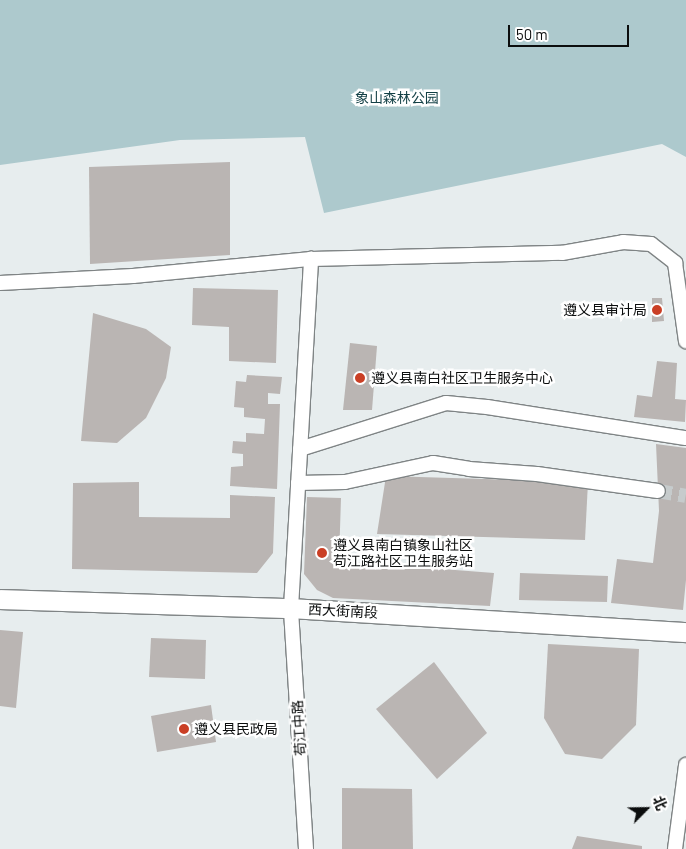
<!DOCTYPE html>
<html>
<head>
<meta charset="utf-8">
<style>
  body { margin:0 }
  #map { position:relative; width:686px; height:849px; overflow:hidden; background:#e7edee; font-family:Barlow,"Noto Sans SC",sans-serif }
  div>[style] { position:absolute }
  .green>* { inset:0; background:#adc9cd }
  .building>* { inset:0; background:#bab5b3 }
  .street-tunnel>* { height:14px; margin-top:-7px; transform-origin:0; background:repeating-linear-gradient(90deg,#c6cbcc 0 14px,transparent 0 21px) }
  .roads { filter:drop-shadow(1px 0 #7f8485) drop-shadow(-1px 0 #7f8485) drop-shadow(0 1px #7f8485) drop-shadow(0 -1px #7f8485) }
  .street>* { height:14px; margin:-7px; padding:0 7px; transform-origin:7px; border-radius:7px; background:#fff }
  .secondary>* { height:19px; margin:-9.5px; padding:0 9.5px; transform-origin:9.5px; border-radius:9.5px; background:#fff }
  .dots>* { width:14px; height:14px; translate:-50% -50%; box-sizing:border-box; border:2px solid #fff; border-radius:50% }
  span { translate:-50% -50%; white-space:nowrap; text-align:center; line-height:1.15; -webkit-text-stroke:5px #fff; paint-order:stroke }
  .park-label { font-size:14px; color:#123f45 }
  .poi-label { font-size:14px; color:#0b0d0d }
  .right { translate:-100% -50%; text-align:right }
  .left { translate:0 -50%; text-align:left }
  .street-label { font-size:14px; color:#0b0d0d }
  .north { position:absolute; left:621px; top:784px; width:50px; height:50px; -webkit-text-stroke:4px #fff; paint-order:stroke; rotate:67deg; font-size:14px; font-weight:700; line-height:20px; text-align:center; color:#0b0d0d }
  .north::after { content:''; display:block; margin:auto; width:18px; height:22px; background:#0b0d0d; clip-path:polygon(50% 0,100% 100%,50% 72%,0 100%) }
  .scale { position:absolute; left:508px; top:25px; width:121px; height:22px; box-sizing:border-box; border:2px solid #0b0d0d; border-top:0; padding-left:6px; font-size:15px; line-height:18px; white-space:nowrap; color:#0b0d0d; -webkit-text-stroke:4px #fff; paint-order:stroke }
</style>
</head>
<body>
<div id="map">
  <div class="green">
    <div style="clip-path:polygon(0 0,686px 0,686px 157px,662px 144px,324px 213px,305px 137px,180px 140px,0 165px)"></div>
  </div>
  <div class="building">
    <div style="clip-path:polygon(230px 162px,230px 255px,90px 264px,89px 167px)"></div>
    <div style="clip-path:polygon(193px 288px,278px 290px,276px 363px,229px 361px,229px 327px,192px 325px)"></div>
    <div style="clip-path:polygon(652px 298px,662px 298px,664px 321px,652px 322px)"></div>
    <div style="clip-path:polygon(93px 313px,146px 329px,171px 347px,166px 378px,146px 418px,117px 443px,81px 441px)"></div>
    <div style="clip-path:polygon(350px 343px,377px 346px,372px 410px,343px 410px)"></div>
    <div style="clip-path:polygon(657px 361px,677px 363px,675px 399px,686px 400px,685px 422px,634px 417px,637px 395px,652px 397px)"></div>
    <div style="clip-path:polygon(247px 375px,282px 377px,280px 394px,268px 393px,268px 404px,280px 404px,277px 489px,230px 486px,231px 467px,243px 466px,243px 454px,232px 453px,233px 441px,246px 442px,246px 433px,264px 434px,265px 419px,244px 417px,244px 408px,234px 407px,236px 381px,246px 382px)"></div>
    <div style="clip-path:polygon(656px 444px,686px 448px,686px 580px,683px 610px,611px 603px,617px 559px,653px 563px,659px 511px)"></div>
    <div style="clip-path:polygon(386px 476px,588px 482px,585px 540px,377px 534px)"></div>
    <div style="clip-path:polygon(139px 482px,139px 517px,230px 518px,230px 495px,275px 497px,273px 553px,257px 573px,72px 569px,73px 483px)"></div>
    <div style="clip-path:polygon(307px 497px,341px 498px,339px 561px,494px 573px,490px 606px,333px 598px,317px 590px,304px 574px)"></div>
    <div style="clip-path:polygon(520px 573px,608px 576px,607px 602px,519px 600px)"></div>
    <div style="clip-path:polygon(0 630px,23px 632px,16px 708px,0 706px)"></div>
    <div style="clip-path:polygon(151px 638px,206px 640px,205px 679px,149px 677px)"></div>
    <div style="clip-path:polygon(548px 644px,639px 649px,636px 725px,602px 759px,565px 754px,544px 718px)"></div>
    <div style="clip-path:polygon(434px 662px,487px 733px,437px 779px,376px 709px)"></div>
    <div style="clip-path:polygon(211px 705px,216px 742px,157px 752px,151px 716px)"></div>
    <div style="clip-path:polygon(342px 788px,412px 789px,413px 849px,342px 849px)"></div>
    <div style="clip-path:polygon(577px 836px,642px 846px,642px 849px,572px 849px)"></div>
  </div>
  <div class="street-tunnel">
    <div style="left:658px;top:491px;width:28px;rotate:10deg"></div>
  </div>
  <div class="roads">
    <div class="street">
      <div style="left:0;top:283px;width:133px;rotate:-3deg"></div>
      <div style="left:133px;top:276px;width:179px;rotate:-5.5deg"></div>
      <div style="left:300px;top:449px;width:153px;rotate:-17.5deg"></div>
      <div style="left:446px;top:403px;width:41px;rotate:5.6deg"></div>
      <div style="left:487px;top:407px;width:201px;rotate:8.9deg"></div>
      <div style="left:298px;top:483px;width:47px;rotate:-1.2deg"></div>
      <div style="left:345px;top:482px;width:90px;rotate:-12.2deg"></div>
      <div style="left:433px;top:463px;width:36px;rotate:9deg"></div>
      <div style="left:469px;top:469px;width:68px;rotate:4.2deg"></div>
      <div style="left:537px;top:474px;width:122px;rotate:8deg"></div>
      <div style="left:306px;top:849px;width:241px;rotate:-93.6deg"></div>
      <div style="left:291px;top:608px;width:350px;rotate:-86.7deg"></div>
      <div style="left:311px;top:259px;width:251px;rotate:-1.4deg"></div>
      <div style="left:562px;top:253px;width:62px;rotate:-10.2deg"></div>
      <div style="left:623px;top:242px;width:28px;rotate:4deg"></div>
      <div style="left:651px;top:244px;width:31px;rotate:38deg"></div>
      <div style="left:675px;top:263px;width:79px;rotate:82deg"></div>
      <div style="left:675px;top:849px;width:85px;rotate:-82.5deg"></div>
    </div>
    <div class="secondary">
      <div style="left:0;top:599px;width:291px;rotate:1.8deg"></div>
      <div style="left:291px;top:608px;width:396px;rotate:3.5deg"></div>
    </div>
  </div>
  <div class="dots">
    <div style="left:657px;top:310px;background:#ca3f25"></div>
    <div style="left:360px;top:378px;background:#ca3f25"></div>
    <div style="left:322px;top:553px;background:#ca3f25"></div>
    <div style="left:184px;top:729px;background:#ca3f25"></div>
  </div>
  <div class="park-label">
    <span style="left:397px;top:98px">象山森林公园</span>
  </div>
  <div class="poi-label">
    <span class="right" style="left:647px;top:310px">遵义县审计局</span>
    <span class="left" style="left:371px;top:378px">遵义县南白社区卫生服务中心</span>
    <span class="left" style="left:333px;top:553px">遵义县南白镇象山社区<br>苟江路社区卫生服务站</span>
    <span class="left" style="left:194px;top:729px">遵义县民政局</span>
  </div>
  <div class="street-label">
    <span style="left:343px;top:611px;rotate:3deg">西大街南段</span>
    <span style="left:299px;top:728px;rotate:-94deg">苟江中路</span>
  </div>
  <div class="north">北</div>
  <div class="scale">50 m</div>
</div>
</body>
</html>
